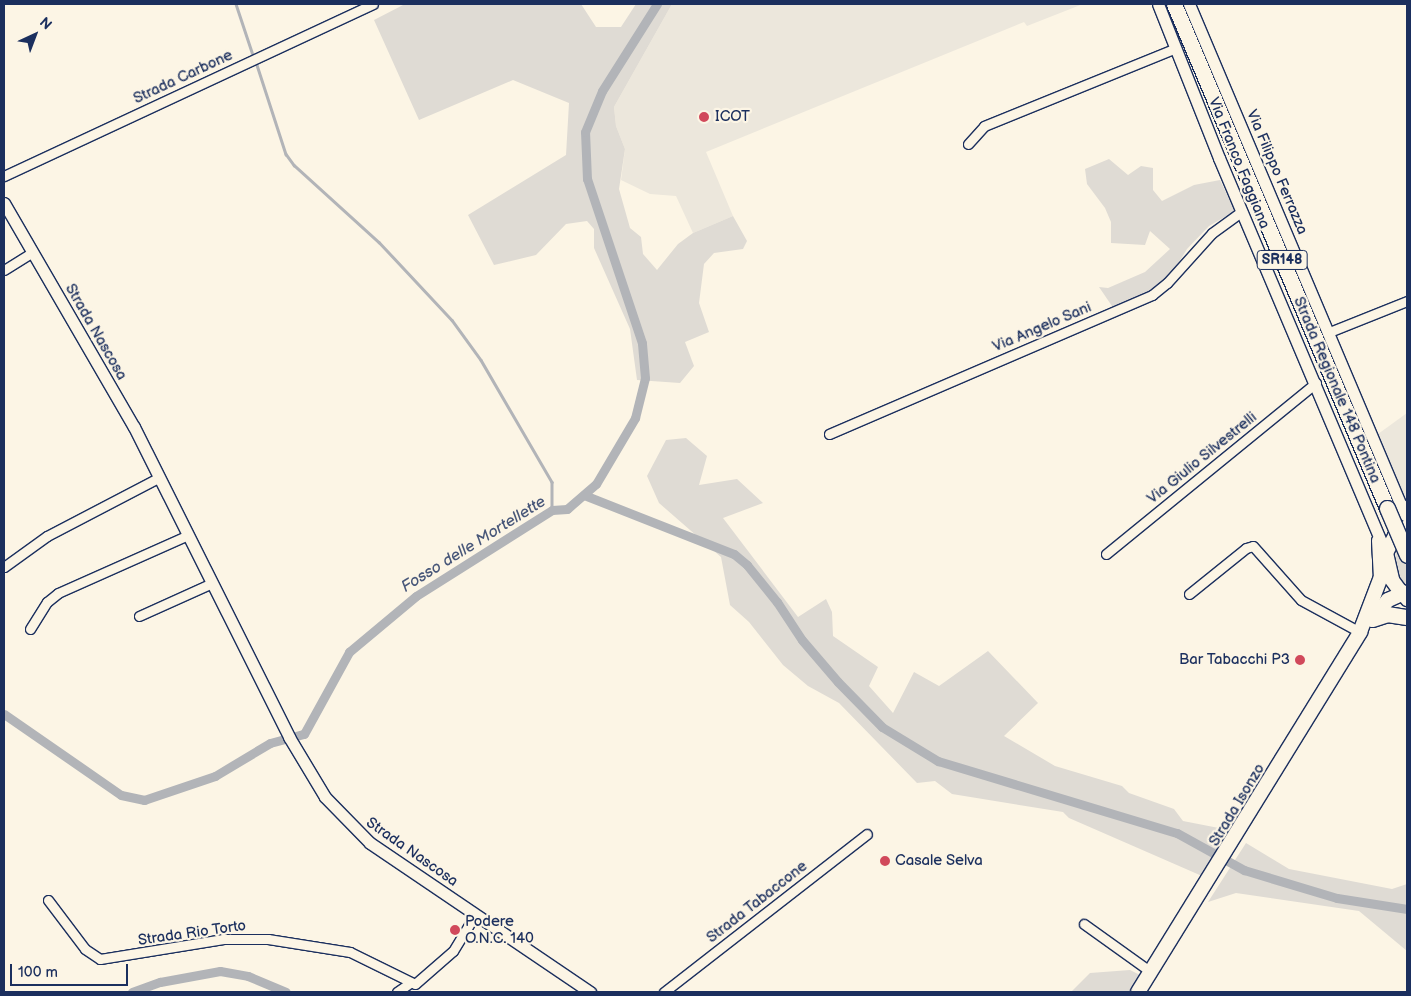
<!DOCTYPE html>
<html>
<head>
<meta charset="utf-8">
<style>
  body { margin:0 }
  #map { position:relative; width:1411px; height:996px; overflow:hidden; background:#fcf5e5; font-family:"Balsamiq Sans",sans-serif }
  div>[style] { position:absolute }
  .built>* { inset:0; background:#ece7dc }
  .green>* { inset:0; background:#dfdbd4 }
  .stream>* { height:2.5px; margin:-1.25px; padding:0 1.25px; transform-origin:1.25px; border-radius:1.25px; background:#b2b4b8 }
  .canal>* { height:9px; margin:-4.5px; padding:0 4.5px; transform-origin:4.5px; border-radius:4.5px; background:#b2b4b8 }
  .roads { filter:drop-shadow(1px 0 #1b2f5e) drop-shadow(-1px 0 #1b2f5e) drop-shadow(0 1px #1b2f5e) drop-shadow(0 -1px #1b2f5e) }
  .minor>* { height:9px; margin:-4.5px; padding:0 4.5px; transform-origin:4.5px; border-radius:4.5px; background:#fcf5e5 }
  .tertiary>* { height:11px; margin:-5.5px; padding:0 5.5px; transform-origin:5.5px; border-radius:5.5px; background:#fcf5e5 }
  .secondary>* { height:14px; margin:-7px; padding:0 7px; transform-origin:7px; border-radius:7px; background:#fcf5e5 }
  .primary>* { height:15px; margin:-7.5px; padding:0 7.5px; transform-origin:7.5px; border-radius:7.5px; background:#fcf5e5 }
  .bridges { filter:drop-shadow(1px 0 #1b2f5e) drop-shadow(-1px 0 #1b2f5e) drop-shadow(0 1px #1b2f5e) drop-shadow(0 -1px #1b2f5e) }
  .primary-bridge>* { height:15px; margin:-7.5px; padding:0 7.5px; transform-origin:7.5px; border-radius:7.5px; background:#fcf5e5 }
  .dots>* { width:14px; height:14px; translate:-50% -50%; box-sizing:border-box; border:2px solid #fcf5e5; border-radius:50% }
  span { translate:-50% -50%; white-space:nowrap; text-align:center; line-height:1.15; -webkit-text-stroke:4.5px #fcf5e5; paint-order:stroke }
  .shield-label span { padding:1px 4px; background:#fcf5e5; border:1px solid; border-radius:4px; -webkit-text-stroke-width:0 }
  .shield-label { font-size:14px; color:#1b2f5e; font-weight:700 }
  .street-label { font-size:15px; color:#1b2f5e }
  .poi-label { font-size:15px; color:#1b2f5e }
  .left { translate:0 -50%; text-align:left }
  .right { translate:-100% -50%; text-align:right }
  .water-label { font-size:16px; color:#485779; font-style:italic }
  .frame { position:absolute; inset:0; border:5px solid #1b2f5e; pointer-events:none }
  .north { position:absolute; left:10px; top:10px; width:50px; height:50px; -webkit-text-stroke:4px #fcf5e5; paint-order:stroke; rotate:43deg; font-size:14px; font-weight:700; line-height:20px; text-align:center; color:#1b2f5e }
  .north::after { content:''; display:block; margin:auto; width:18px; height:22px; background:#1b2f5e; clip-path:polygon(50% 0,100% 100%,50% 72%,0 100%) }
  .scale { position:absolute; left:10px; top:964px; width:118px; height:22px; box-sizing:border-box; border:2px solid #1b2f5e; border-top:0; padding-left:6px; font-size:15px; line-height:18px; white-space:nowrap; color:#1b2f5e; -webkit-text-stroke:4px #fcf5e5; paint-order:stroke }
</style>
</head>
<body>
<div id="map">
  <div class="built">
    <div style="clip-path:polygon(672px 4px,1083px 4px,1027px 26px,1024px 22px,706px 152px,733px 216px,693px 233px,676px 196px,650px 194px,621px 180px,625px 149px,616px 126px,614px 107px)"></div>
    <div style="clip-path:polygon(1407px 413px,1407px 502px,1378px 434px)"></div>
  </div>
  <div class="green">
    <div style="clip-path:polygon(405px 4px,581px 4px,596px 27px,621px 27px,636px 4px,672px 4px,614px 107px,616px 126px,625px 149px,619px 189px,630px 228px,641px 237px,643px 254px,657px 270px,678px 244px,693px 233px,733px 216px,747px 241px,743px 249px,714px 253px,704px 264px,699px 303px,709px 332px,685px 342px,694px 366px,680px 383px,637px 380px,630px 329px,594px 248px,594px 229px,587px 221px,566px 224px,536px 255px,494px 265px,468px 215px,566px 155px,569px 103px,513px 80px,419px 120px,374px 20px)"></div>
    <div style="clip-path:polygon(1109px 159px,1128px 175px,1141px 166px,1153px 168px,1153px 190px,1162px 201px,1194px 185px,1220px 180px,1235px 211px,1209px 226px,1187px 249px,1171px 275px,1158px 286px,1114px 309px,1099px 287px,1108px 288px,1145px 272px,1170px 249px,1150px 231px,1145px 245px,1111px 243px,1111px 222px,1105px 208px,1087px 184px,1085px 169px)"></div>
    <div style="clip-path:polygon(686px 438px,707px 456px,699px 485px,737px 479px,763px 503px,723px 518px,798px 617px,826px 599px,832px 612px,833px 636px,878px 667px,869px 686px,893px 713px,914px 672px,939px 686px,988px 651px,1038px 703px,1004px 736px,1055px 766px,1122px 786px,1129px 793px,1174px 809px,1183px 821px,1229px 830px,1202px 876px,1069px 818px,1063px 812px,952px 794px,935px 781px,917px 783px,839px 703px,808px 686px,783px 665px,749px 622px,730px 605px,721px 557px,659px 503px,647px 476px,666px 440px)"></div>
    <div style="clip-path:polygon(1407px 536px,1407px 586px,1399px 578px,1395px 558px,1397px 545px)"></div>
    <div style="clip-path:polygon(1246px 843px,1289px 869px,1392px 889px,1407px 884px,1407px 951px,1359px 911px,1236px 893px,1208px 902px)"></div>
    <div style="clip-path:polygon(1130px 970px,1140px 975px,1129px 992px,1071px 992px,1090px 973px)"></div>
  </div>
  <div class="stream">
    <div style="left:236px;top:4px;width:54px;rotate:71.6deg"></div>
    <div style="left:257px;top:65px;width:94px;rotate:72deg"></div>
    <div style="left:286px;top:154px;width:14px;rotate:54deg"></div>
    <div style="left:294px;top:165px;width:115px;rotate:42.2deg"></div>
    <div style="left:379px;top:242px;width:107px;rotate:46.9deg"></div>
    <div style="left:452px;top:320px;width:49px;rotate:54.1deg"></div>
    <div style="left:481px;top:360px;width:141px;rotate:59.8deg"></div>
    <div style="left:552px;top:482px;width:28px;rotate:90deg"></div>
  </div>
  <div class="canal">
    <div style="left:584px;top:495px;width:161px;rotate:21.5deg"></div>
    <div style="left:734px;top:554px;width:17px;rotate:40deg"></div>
    <div style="left:747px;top:565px;width:48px;rotate:51deg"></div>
    <div style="left:777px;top:602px;width:45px;rotate:56.7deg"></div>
    <div style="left:802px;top:640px;width:55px;rotate:49.4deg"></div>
    <div style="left:838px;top:682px;width:63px;rotate:45.6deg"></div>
    <div style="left:882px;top:727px;width:66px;rotate:31.3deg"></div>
    <div style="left:938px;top:761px;width:250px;rotate:16.8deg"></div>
    <div style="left:1177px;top:833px;width:77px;rotate:28.9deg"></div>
    <div style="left:1244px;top:870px;width:97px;rotate:16.8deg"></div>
    <div style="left:1337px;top:898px;width:71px;rotate:8.9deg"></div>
    <div style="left:4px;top:714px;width:142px;rotate:34.7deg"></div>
    <div style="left:121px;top:795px;width:24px;rotate:12deg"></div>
    <div style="left:144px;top:800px;width:75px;rotate:-18.7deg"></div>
    <div style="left:215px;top:776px;width:64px;rotate:-31deg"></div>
    <div style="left:270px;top:743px;width:35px;rotate:-15deg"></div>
    <div style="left:304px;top:734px;width:94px;rotate:-61.2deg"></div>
    <div style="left:349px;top:652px;width:87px;rotate:-39.9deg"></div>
    <div style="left:416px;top:596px;width:161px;rotate:-32.3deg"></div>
    <div style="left:552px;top:510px;width:15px;rotate:-4deg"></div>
    <div style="left:567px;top:509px;width:38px;rotate:-41deg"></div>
    <div style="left:596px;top:484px;width:77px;rotate:-59.4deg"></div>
    <div style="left:635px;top:418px;width:41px;rotate:-76deg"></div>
    <div style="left:645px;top:378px;width:35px;rotate:-95deg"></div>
    <div style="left:642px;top:343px;width:173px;rotate:-108.5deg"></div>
    <div style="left:587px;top:179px;width:47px;rotate:-92.4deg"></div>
    <div style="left:585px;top:132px;width:44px;rotate:-67.5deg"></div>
    <div style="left:602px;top:91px;width:103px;rotate:-57.7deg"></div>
    <div style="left:132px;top:992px;width:30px;rotate:-20deg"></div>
    <div style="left:160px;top:982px;width:61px;rotate:-10.4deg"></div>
    <div style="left:220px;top:971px;width:28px;rotate:10deg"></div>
    <div style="left:248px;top:976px;width:41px;rotate:22.8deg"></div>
  </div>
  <div class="roads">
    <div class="minor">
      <div style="left:968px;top:144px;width:24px;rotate:-48deg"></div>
      <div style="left:984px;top:126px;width:207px;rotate:-22.1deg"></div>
      <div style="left:4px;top:176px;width:407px;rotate:-25deg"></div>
      <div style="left:4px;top:270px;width:34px;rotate:-32deg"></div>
      <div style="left:1327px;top:333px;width:86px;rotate:-21.8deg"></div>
      <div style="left:829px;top:434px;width:352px;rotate:-23.3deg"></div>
      <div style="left:1152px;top:295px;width:19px;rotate:-39deg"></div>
      <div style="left:1167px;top:283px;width:67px;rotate:-48deg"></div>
      <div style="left:1212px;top:233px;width:37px;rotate:-36deg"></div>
      <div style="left:1106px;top:554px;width:271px;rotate:-39.2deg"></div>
      <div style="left:4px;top:567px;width:53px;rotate:-35.8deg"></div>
      <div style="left:47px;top:536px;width:127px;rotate:-27.6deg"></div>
      <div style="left:1189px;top:594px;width:73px;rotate:-38.9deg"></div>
      <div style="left:1246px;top:548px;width:7px;rotate:-16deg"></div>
      <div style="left:1253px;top:546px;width:72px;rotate:48.4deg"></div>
      <div style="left:1301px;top:600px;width:67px;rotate:28.5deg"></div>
      <div style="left:139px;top:616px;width:80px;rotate:-24.3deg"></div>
      <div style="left:30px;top:629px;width:32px;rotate:-58deg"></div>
      <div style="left:47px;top:602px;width:14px;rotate:-39deg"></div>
      <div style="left:58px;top:593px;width:142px;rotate:-24deg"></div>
      <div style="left:48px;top:900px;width:61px;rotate:52.9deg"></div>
      <div style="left:85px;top:949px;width:18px;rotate:34deg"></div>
      <div style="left:100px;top:959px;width:125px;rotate:-9.2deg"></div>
      <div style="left:223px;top:939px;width:45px"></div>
      <div style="left:268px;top:939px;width:83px;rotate:9deg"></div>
      <div style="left:350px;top:952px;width:72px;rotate:26.2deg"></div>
      <div style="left:415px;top:984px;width:50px;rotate:-41deg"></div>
      <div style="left:453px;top:951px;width:42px;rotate:-58.6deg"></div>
      <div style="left:1084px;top:924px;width:82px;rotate:35.6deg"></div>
      <div style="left:397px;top:992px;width:16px;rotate:-35deg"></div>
      <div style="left:664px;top:992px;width:257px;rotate:-37.9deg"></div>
    </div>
    <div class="tertiary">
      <div style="left:1158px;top:4px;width:166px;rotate:68.4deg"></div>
      <div style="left:1219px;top:158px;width:429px;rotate:67.1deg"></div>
      <div style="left:1189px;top:4px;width:555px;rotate:67.09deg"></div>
      <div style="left:4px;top:203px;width:259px;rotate:59.9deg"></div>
      <div style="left:134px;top:427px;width:347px;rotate:63.4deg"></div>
      <div style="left:289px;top:737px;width:70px;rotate:59deg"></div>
      <div style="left:325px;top:797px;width:64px;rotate:45.6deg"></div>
      <div style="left:370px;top:843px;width:266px;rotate:34.1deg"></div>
      <div style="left:1377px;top:540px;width:39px;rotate:87deg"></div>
    </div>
    <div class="secondary">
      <div style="left:1402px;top:507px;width:8px;rotate:50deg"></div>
      <div style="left:1407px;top:527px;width:15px;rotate:143deg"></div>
      <div style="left:1395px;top:536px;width:19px;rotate:118deg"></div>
      <div style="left:1386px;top:553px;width:28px;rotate:77deg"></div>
      <div style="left:1392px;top:580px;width:14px;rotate:54deg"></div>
      <div style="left:1400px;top:591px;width:8px;rotate:23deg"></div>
      <div style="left:1372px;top:619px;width:25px;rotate:-50deg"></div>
      <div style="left:1388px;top:600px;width:17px;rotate:-24deg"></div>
      <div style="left:1138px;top:992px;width:423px;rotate:-58.3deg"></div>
      <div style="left:1360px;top:632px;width:76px;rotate:-69.2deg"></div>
    </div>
    <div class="primary">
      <div style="left:1174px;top:4px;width:547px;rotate:67.09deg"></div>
      <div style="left:1404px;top:593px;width:6px;rotate:59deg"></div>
      <div style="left:1372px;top:619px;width:16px;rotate:-18deg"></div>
      <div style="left:1387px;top:614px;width:20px;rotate:9deg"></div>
    </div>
  </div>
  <div class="bridges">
    <div class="primary-bridge">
      <div style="left:1387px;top:508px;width:51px;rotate:66.9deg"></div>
    </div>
  </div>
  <div class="dots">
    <div style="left:704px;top:117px;background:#d1495b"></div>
    <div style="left:1300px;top:660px;background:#d1495b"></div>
    <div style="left:885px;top:861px;background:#d1495b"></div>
    <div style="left:455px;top:930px;background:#d1495b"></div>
  </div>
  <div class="shield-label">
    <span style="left:1282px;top:260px">SR148</span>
  </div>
  <div class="street-label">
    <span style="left:183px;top:77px;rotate:-25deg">Strada Carbone</span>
    <span style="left:1239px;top:163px;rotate:68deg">Via Franco Faggiana</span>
    <span style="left:1277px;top:172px;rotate:67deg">Via Filippo Ferrazza</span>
    <span style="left:1042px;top:327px;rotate:-23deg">Via Angelo Sani</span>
    <span style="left:96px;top:332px;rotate:60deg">Strada Nascosa</span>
    <span style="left:1337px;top:390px;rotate:67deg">Strada Regionale 148 Pontina</span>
    <span style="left:1202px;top:458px;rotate:-39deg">Via Giulio Silvestrelli</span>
    <span style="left:1237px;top:805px;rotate:-59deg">Strada Isonzo</span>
    <span style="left:412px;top:852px;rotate:35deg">Strada Nascosa</span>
    <span style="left:757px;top:902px;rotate:-38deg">Strada Tabaccone</span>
    <span style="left:192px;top:933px;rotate:-8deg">Strada Rio Torto</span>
  </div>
  <div class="poi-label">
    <span class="left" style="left:715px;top:117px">ICOT</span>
    <span class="right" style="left:1290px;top:660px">Bar Tabacchi P3</span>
    <span class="left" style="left:895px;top:861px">Casale Selva</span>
    <span class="left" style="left:465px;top:930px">Podere<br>O.N.C. 140</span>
  </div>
  <div class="water-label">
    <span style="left:474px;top:545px;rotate:-32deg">Fosso delle Mortellette</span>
  </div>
  <div class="frame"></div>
  <div class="north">N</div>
  <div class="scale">100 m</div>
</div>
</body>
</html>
